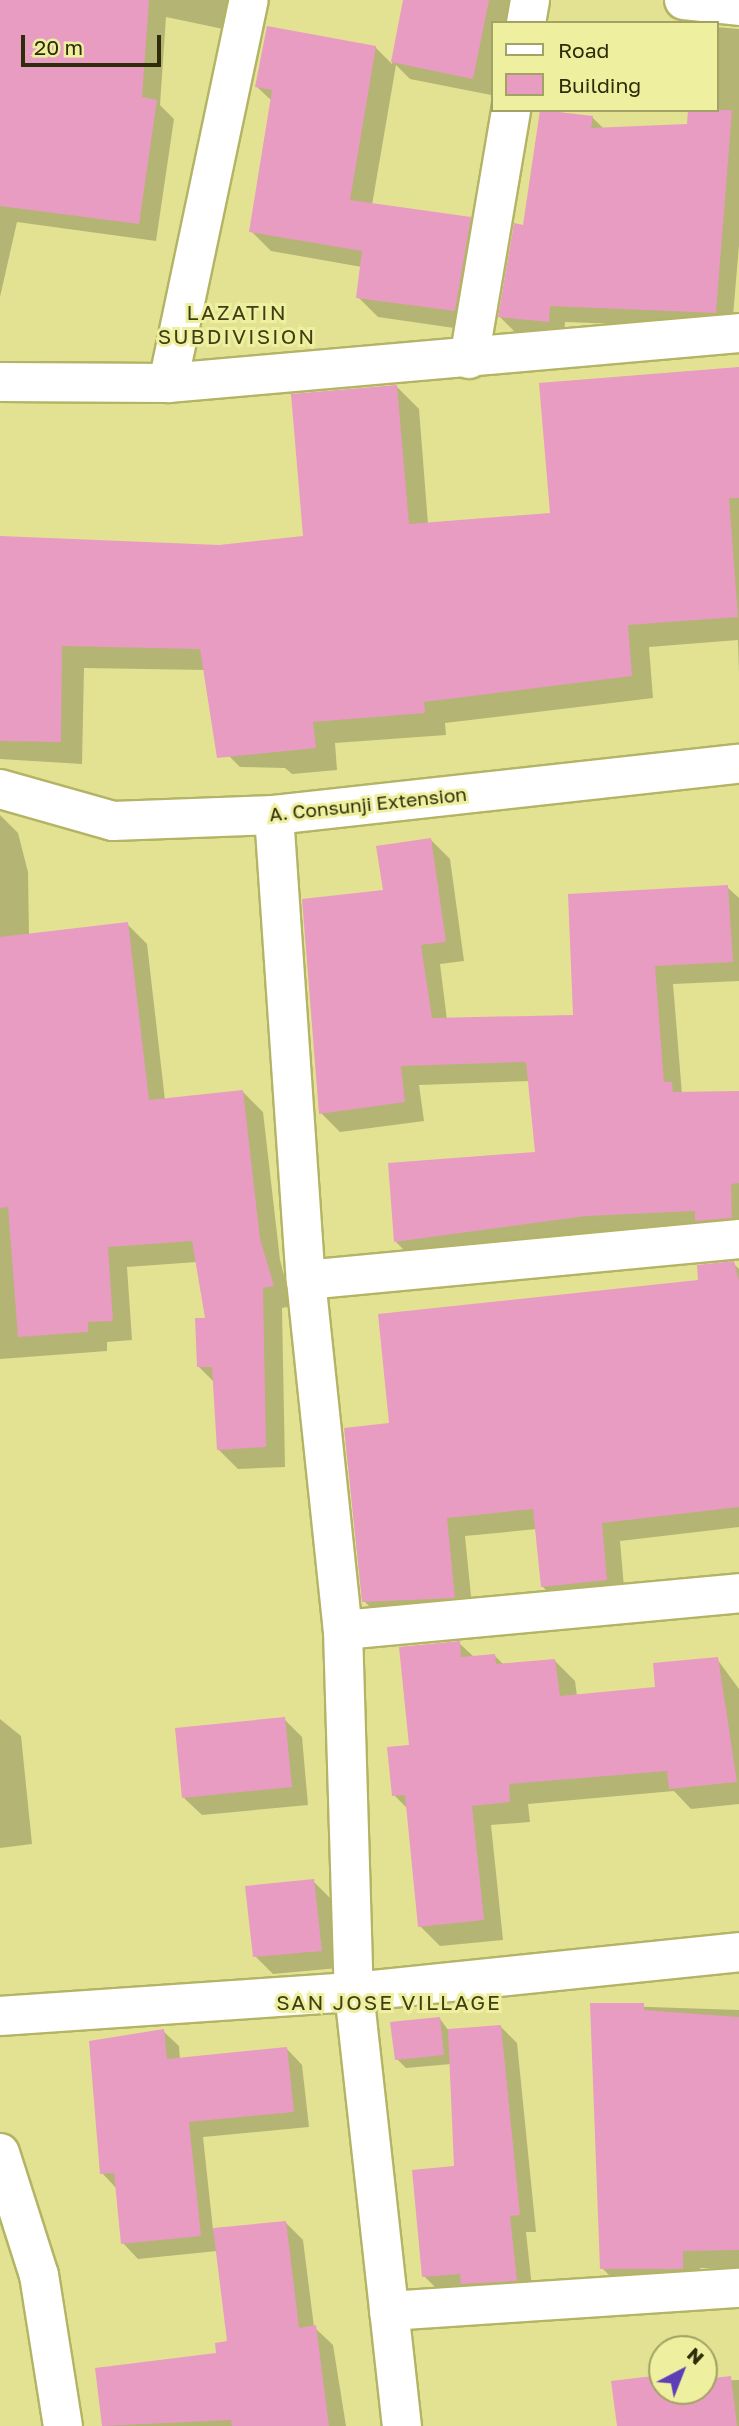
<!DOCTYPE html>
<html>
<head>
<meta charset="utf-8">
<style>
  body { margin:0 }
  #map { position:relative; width:739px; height:2426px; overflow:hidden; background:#e2e292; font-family:"Golos Text",sans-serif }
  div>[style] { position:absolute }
  .shadow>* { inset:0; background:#0003 }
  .building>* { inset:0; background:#e89cc1 }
  .roads { filter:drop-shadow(2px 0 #b3b465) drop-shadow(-2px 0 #b3b465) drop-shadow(0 2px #b3b465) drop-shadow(0 -2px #b3b465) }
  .street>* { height:38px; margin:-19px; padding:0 19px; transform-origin:19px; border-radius:19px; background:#fff }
  .secondary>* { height:38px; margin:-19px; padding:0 19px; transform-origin:19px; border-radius:19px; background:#fff }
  span { translate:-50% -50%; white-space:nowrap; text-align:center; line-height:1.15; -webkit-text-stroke:6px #eff09f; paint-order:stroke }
  .street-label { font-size:19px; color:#2d2c0b }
  .neighbourhood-label { font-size:21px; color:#3f3e14; letter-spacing:2px }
  .legend { position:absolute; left:491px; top:21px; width:228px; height:91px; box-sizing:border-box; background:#eff09f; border:2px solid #a1a264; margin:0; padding:9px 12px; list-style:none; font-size:21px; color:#2d2c0b }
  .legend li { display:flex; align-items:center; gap:14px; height:35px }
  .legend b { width:35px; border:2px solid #a1a264 }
  .north { position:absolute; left:648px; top:2335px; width:70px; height:70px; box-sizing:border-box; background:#eff09f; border:2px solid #a1a264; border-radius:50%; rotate:42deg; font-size:19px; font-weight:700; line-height:28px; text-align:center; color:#2d2c0b }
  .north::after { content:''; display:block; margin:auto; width:24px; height:32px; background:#5c3fb7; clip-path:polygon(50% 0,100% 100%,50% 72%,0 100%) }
  .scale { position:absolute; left:21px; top:35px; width:140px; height:32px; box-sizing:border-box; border:4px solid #2d2c0b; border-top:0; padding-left:9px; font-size:21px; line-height:24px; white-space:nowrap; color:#2d2c0b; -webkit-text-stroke:5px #eff09f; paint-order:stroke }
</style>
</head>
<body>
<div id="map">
  <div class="shadow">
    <div style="clip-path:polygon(0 0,234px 0,228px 30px,166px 17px,160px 105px,174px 119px,156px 241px,17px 222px,0 297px)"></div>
    <div style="clip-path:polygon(404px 0,509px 0,505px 23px,492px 23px,491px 95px,410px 79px,396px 65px,372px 205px,470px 219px,490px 239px,475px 331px,378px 317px,358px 297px,362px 267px,271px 251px,251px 231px,272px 101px,257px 87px,375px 47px,392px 64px)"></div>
    <div style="clip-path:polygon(716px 27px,739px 29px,739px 245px,732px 328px,565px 322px,564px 337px,516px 333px,500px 317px,525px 227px,541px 110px,592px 117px,604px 129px,688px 125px,716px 110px)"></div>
    <div style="clip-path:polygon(739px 368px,739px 674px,738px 640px,649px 647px,653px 698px,445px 723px,446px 735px,335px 743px,337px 770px,292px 774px,285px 768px,240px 767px,217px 744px,205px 670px,84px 668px,82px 764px,0 759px,0 538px,220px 547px,304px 538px,397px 387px,419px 409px,428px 524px,551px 514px)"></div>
    <div style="clip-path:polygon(0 815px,18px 833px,28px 872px,29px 936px,127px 924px,147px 944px,165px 1100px,243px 1092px,263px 1112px,280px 1260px,292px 1306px,282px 1308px,285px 1467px,238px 1469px,218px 1449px,215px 1383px,198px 1366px,207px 1319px,197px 1262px,127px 1267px,132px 1340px,107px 1342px,107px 1351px,0 1359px)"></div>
    <div style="clip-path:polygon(430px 839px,450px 859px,464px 961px,440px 964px,447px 1020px,575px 1017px,727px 887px,739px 898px,739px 981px,673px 984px,682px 1094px,739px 1092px,739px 1238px,415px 1261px,396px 1242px,537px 1154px,530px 1081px,419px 1085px,424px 1121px,340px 1132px,321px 1113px,385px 892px)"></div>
    <div style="clip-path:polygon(733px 1263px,739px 1269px,739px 1527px,620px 1541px,625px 1599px,561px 1605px,542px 1586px,537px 1529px,465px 1536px,473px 1616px,383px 1620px,364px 1601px,391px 1425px)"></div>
    <div style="clip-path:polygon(459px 1643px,474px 1657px,494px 1655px,504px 1665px,555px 1661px,575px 1681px,577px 1696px,657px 1689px,717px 1659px,739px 1689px,739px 1804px,691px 1809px,674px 1791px,528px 1804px,530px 1822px,491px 1825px,503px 1940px,440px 1946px,420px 1926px,408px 1809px,394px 1795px)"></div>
    <div style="clip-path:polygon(0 1719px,21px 1736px,32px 1844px,0 1848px)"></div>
    <div style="clip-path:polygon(284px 1719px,302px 1737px,308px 1805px,202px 1815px,184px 1798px)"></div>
    <div style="clip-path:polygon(313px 1881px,331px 1899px,338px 1968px,273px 1974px,255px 1956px)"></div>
    <div style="clip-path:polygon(591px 2005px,739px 2010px,739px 2268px,700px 2268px,700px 2286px,620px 2286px,602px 2268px)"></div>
    <div style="clip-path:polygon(440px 2019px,449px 2031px,500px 2026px,517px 2043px,536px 2232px,526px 2232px,533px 2297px,441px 2293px,424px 2276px,456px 2167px,451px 2064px,406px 2068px,397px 2059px)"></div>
    <div style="clip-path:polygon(163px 2031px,179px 2046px,180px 2060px,287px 2049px,302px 2065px,309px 2127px,203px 2137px,213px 2230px,286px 2223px,303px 2240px,314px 2327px,333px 2345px,346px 2426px,103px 2426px,97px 2370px,218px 2354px,229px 2343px,217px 2251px,138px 2259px,123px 2243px,117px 2189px,102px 2173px)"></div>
    <div style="clip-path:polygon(662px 2377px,662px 2391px,704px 2391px,704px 2381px,739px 2380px,739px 2426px,617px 2426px)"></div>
  </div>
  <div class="building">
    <div style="clip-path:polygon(0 0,149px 0,142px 97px,157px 100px,139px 224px,0 206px)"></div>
    <div style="clip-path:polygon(403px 0,489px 0,473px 79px,391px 62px)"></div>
    <div style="clip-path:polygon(267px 26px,376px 46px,350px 200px,471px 217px,455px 311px,356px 298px,362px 251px,249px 232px,272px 90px,255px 87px)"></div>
    <div style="clip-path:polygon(540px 110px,593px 116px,591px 128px,687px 124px,688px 110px,732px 110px,716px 313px,550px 306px,549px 322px,498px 317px,514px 223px,523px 225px)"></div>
    <div style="clip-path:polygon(739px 367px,739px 498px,729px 498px,738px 617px,628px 625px,632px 676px,424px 702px,425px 713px,313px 722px,316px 748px,217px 758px,200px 649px,62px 646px,61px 742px,0 741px,0 536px,219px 545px,303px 536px,291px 394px,397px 385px,409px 524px,550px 513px,539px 383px)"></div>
    <div style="clip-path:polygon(431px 838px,446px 942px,421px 945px,432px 1018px,573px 1015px,568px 894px,728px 885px,733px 962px,655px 966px,664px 1082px,672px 1082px,673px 1092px,739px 1091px,739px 1183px,731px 1184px,732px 1218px,695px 1221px,695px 1211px,586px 1216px,394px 1242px,388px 1163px,535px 1152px,526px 1062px,401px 1066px,405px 1102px,319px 1114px,302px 899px,383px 890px,376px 846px)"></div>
    <div style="clip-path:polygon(128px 922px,149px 1100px,243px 1090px,260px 1239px,274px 1286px,263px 1288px,266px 1447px,217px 1450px,212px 1367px,197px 1367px,195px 1318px,205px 1318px,192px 1241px,108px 1247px,113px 1321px,88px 1322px,88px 1332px,18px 1337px,8px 1207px,0 1208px,0 937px)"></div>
    <div style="clip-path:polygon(734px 1261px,739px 1281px,739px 1507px,602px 1523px,607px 1580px,541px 1587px,533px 1509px,447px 1518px,455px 1598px,362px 1602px,344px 1428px,389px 1423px,378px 1314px,698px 1280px,697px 1265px)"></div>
    <div style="clip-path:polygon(460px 1641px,461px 1657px,495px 1654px,496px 1664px,555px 1659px,560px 1696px,655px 1687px,653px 1663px,718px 1657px,737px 1782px,669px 1789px,667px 1771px,509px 1784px,510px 1802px,472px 1806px,484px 1920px,418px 1927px,405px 1795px,392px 1796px,387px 1747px,409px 1745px,399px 1647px)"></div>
    <div style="clip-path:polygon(285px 1717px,292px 1787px,182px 1798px,175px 1728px)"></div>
    <div style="clip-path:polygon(314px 1879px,322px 1951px,253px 1957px,245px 1886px)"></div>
    <div style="clip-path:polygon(590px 2003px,644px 2003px,644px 2010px,739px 2017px,739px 2250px,683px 2251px,683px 2269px,600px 2269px)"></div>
    <div style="clip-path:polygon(440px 2017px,444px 2055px,395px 2060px,390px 2022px)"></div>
    <div style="clip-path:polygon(501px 2025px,520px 2215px,510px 2216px,517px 2281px,461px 2284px,460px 2274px,422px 2277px,412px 2170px,454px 2166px,448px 2029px)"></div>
    <div style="clip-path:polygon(164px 2029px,167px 2059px,287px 2047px,294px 2112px,189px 2122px,201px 2236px,121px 2244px,114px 2173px,100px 2174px,89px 2041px)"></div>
    <div style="clip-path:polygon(286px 2221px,299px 2328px,316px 2325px,329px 2426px,232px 2426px,231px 2420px,102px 2426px,95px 2368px,216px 2353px,215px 2343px,227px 2341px,213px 2228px)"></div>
    <div style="clip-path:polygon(662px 2375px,662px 2391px,704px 2391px,704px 2379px,731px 2376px,737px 2426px,617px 2426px,611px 2381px)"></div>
  </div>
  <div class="roads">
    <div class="street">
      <div style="left:684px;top:0;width:55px;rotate:6.2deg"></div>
      <div style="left:526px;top:23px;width:23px;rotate:-80deg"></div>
      <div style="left:469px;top:359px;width:253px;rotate:-80.4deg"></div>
      <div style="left:0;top:382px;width:168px;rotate:0.3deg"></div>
      <div style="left:168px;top:383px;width:573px;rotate:-5deg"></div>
      <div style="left:168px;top:383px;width:391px;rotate:-78.1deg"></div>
      <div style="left:274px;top:815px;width:466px;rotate:86.1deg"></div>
      <div style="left:306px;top:1280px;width:352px;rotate:84deg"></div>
      <div style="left:343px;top:1630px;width:362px;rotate:88.3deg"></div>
      <div style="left:354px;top:1992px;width:437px;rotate:83.7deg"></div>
      <div style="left:306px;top:1280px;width:435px;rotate:-5.4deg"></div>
      <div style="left:343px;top:1630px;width:398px;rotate:-5.3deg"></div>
      <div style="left:0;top:2016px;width:355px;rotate:-3.9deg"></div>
      <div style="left:354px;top:1992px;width:387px;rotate:-5.9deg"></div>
      <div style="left:0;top:2153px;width:128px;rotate:72.3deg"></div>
      <div style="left:39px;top:2275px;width:153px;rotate:81deg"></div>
      <div style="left:389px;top:2311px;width:351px;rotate:-3.8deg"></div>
    </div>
    <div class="secondary">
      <div style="left:0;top:789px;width:117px;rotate:15.8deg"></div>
      <div style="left:113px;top:821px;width:161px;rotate:-2.1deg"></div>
      <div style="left:274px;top:815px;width:468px;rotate:-6.3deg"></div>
    </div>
  </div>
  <div class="street-label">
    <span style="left:368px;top:804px;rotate:-6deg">A. Consunji Extension</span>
  </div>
  <div class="neighbourhood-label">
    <span style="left:237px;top:324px">LAZATIN<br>SUBDIVISION</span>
    <span style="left:389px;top:2002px">SAN JOSE VILLAGE</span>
  </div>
  <ul class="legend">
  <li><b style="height:9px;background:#fff"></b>Road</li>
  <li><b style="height:19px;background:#e89cc1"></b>Building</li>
  </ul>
  <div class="north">N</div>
  <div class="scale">20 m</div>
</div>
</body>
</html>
